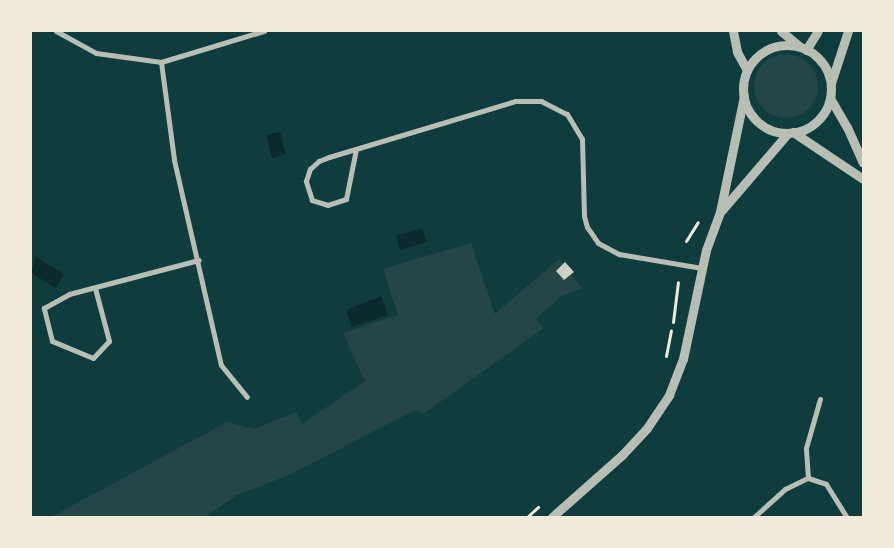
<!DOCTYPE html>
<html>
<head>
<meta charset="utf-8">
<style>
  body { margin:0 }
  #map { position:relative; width:894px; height:548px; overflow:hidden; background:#0f3d3e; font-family:Raleway,sans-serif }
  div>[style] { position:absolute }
  .green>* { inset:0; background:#244646 }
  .round { border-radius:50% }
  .water>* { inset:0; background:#0a2a2b }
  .building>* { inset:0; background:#cfcfc3 }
  .path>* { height:3px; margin:-1.5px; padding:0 1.5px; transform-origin:1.5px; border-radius:1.5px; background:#f1e9da }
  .minor>* { height:5px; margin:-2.5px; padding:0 2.5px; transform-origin:2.5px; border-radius:2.5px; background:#b8beb3 }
  .tertiary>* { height:9px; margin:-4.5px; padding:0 4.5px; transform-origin:4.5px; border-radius:4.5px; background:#b8beb3 }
  .tertiary>.ring { margin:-4.5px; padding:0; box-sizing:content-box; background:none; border:9px solid #b8beb3; border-radius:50% }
  span { translate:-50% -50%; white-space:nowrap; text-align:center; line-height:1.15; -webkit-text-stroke:5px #f1e9da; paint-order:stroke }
  .frame { position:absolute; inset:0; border:32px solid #f1e9da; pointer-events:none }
</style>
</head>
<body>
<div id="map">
  <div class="green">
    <div class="round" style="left:754px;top:54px;width:64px;height:64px"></div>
    <div style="clip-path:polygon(471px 243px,495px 314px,559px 259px,582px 288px,562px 296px,535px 319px,544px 328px,423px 414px,415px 410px,287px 476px,237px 495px,205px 517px,51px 517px,227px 422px,255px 429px,296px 412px,302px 424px,365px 381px,343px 333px,398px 315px,383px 269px)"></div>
  </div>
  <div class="water">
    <div style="clip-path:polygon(280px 132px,286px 154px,272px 158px,266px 135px)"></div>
    <div style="clip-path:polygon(422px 228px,427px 242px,400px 250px,396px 236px)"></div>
    <div style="clip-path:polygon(36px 257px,64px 274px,56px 288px,31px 273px)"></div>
    <div style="clip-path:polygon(381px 296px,388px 315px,352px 327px,346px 310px)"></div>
  </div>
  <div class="building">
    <div style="clip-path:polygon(565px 262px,574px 272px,564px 280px,556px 271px)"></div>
  </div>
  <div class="path">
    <div style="left:686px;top:241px;width:22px;rotate:-58deg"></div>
    <div style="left:673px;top:322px;width:40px;rotate:-82.9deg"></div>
    <div style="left:666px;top:356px;width:26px;rotate:-79deg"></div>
    <div style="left:527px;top:517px;width:15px;rotate:-42deg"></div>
  </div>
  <div class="minor">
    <div style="left:56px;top:31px;width:46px;rotate:28.8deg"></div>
    <div style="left:96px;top:53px;width:66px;rotate:7.9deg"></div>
    <div style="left:161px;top:62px;width:108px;rotate:-16.8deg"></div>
    <div style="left:161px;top:62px;width:99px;rotate:82.4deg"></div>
    <div style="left:174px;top:160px;width:210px;rotate:77.1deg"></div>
    <div style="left:221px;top:365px;width:41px;rotate:50.9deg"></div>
    <div style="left:356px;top:149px;width:51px;rotate:101.3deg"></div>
    <div style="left:346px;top:199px;width:19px;rotate:162deg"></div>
    <div style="left:328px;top:205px;width:17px;rotate:-163deg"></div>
    <div style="left:312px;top:200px;width:20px;rotate:-108deg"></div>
    <div style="left:306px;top:181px;width:13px;rotate:-72deg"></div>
    <div style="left:310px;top:169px;width:12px;rotate:-42deg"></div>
    <div style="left:319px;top:161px;width:11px;rotate:-22deg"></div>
    <div style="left:329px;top:157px;width:195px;rotate:-16.7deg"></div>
    <div style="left:516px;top:101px;width:25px"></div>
    <div style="left:541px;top:101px;width:29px;rotate:27deg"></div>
    <div style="left:567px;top:114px;width:29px;rotate:59deg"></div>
    <div style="left:582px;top:139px;width:77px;rotate:88.5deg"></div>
    <div style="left:584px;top:216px;width:11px;rotate:75deg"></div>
    <div style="left:587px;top:227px;width:19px;rotate:55deg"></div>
    <div style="left:598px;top:243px;width:24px;rotate:28deg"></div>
    <div style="left:619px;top:254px;width:84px;rotate:9.6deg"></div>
    <div style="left:95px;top:288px;width:55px;rotate:75.2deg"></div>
    <div style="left:109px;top:341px;width:23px;rotate:133deg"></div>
    <div style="left:93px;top:358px;width:44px;rotate:-157.5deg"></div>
    <div style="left:52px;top:341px;width:34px;rotate:-104deg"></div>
    <div style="left:44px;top:308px;width:29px;rotate:-29deg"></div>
    <div style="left:69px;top:294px;width:134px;rotate:-14.7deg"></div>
    <div style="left:808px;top:478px;width:30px;rotate:-94deg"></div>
    <div style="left:806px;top:448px;width:51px;rotate:-74.1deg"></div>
    <div style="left:754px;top:517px;width:42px;rotate:-42.1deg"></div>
    <div style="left:785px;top:489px;width:25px;rotate:-26deg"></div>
    <div style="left:808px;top:478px;width:19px;rotate:18deg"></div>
    <div style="left:826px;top:484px;width:39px;rotate:58deg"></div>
  </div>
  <div class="tertiary">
    <div style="left:733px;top:31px;width:21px;rotate:79deg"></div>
    <div style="left:737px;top:52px;width:21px;rotate:61deg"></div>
    <div style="left:781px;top:31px;width:23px;rotate:40deg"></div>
    <div class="ring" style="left:743px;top:45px;width:79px;height:79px"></div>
    <div style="left:806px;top:50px;width:22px;rotate:-58deg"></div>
    <div style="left:831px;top:83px;width:55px;rotate:-71.9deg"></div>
    <div style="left:830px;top:98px;width:34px;rotate:60deg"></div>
    <div style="left:847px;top:127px;width:39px;rotate:66deg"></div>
    <div style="left:793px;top:132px;width:84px;rotate:33.9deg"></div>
    <div style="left:722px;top:210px;width:101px;rotate:-49.4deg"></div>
    <div style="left:552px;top:517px;width:94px;rotate:-41.5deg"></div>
    <div style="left:622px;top:455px;width:37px;rotate:-47deg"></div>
    <div style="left:647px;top:428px;width:40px;rotate:-56deg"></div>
    <div style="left:669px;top:395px;width:39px;rotate:-69deg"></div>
    <div style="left:683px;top:359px;width:111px;rotate:-78.1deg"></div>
    <div style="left:706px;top:250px;width:40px;rotate:-69.8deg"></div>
    <div style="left:720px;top:212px;width:118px;rotate:-78.3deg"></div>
  </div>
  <div class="frame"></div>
</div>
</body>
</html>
